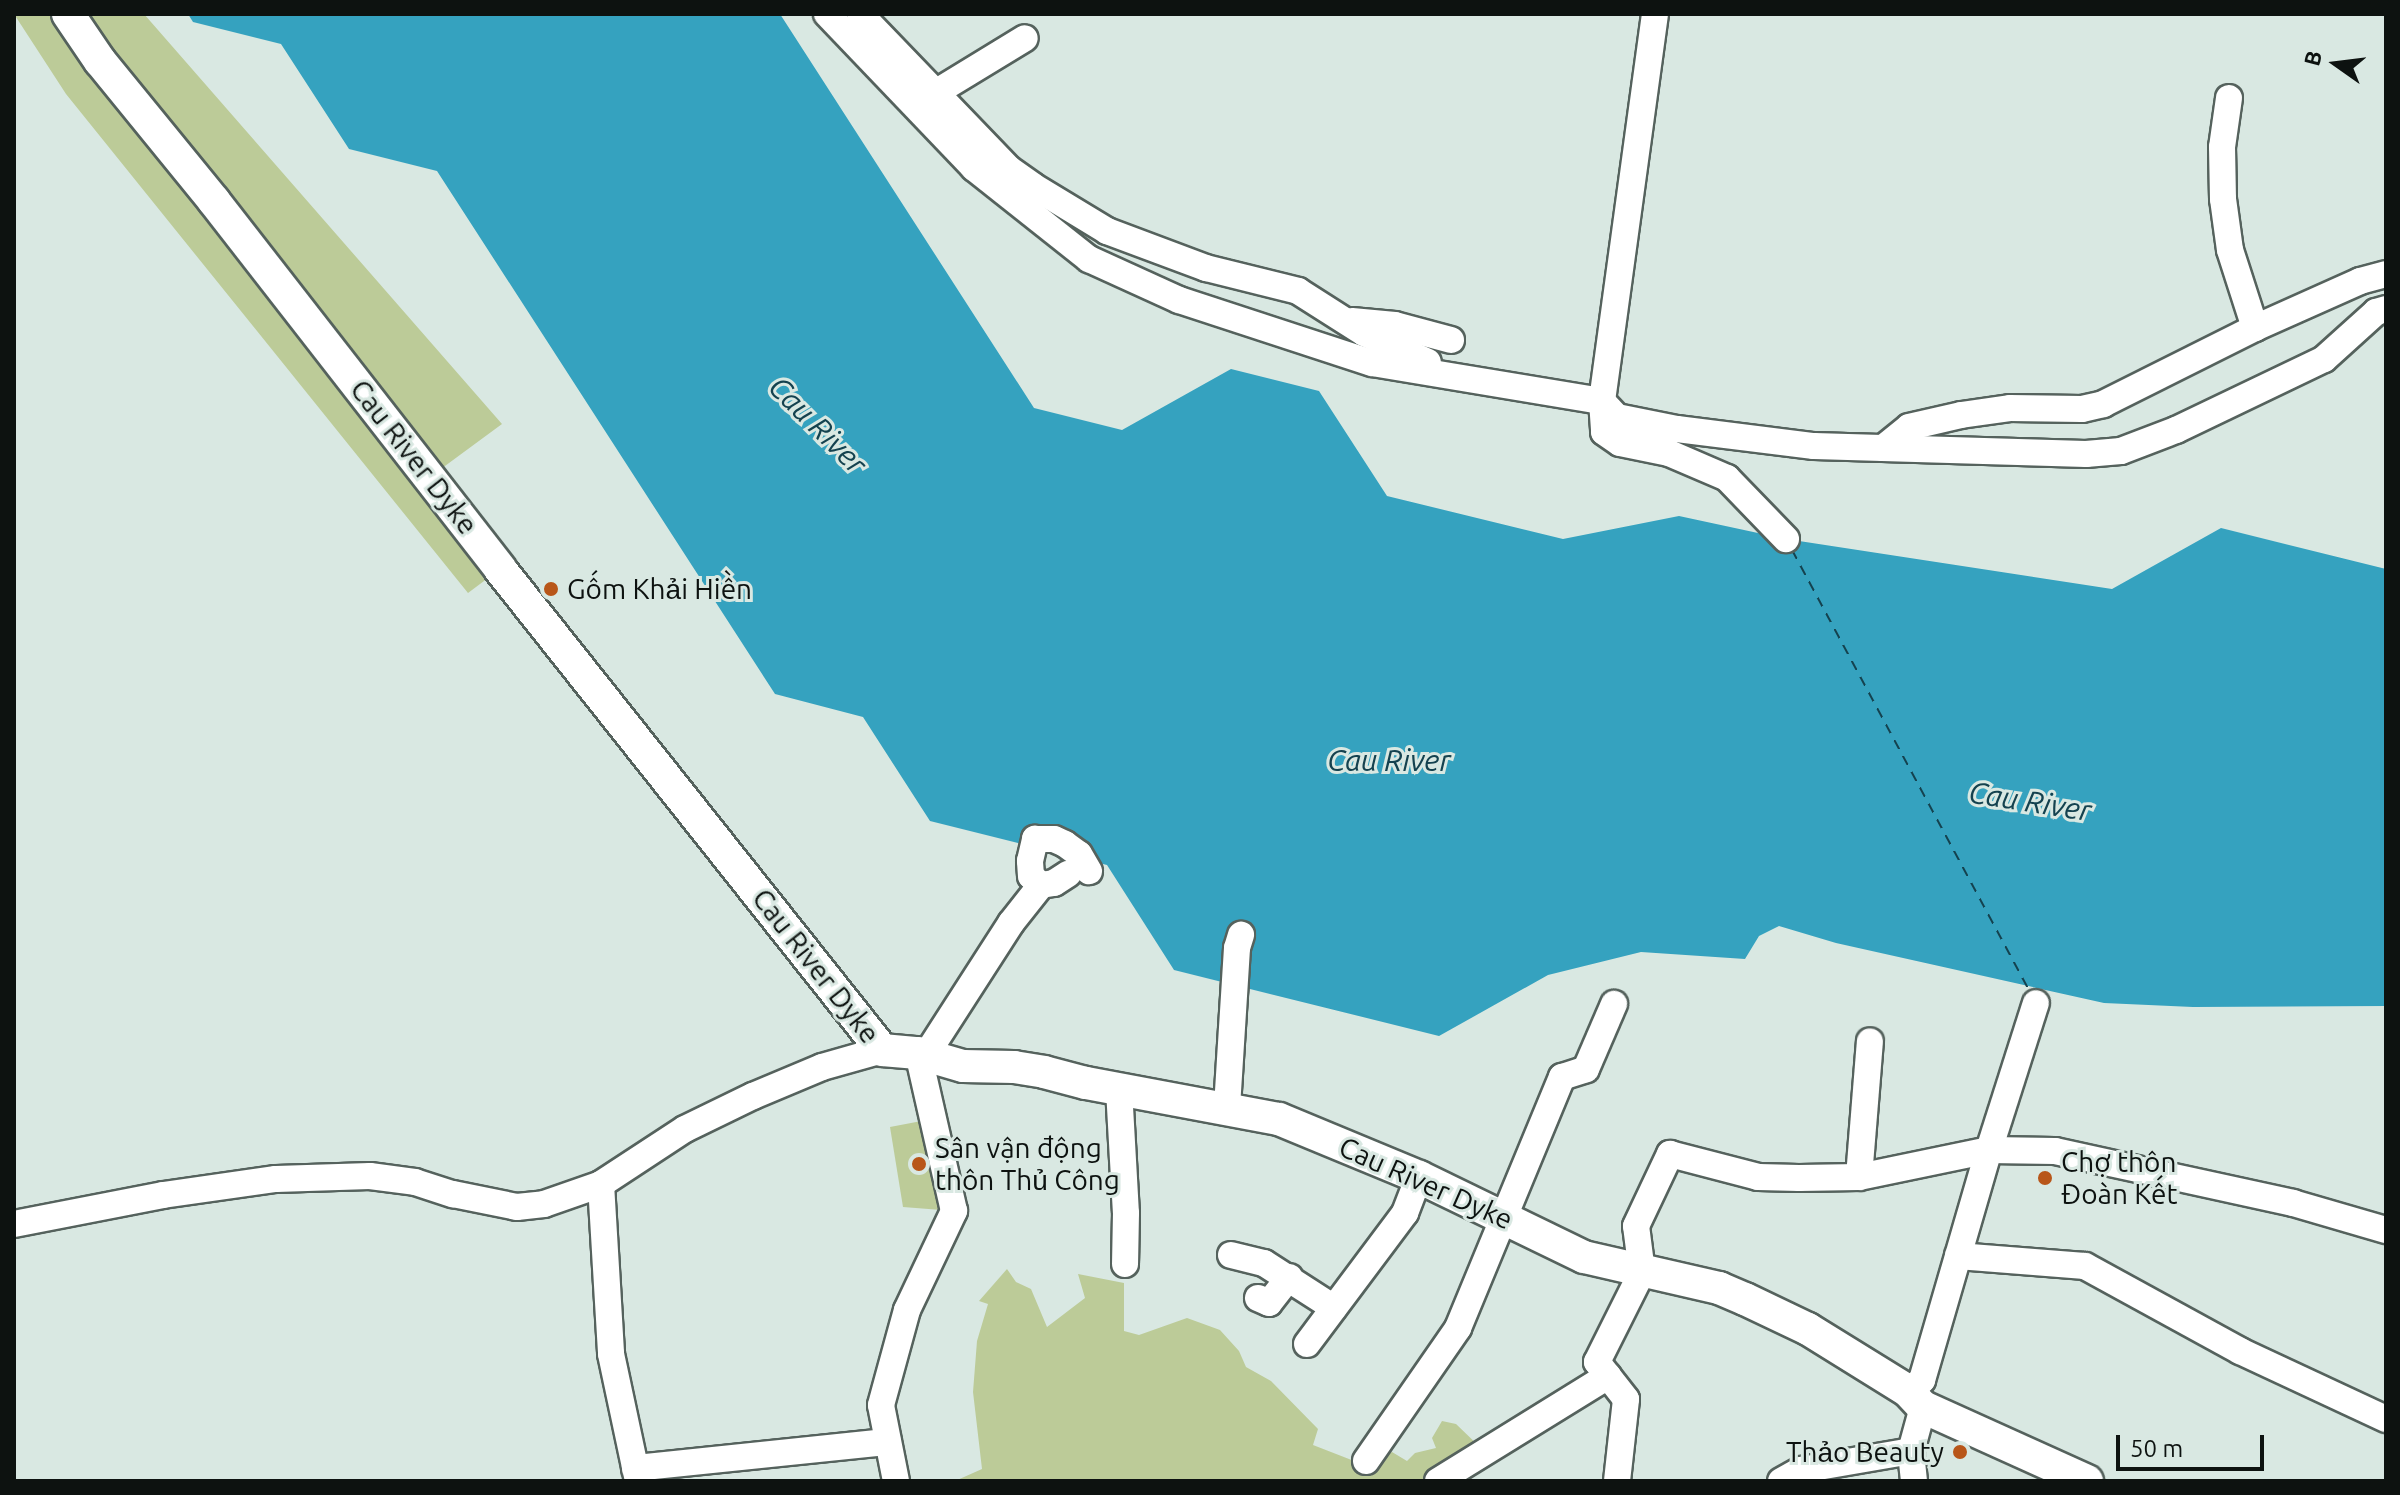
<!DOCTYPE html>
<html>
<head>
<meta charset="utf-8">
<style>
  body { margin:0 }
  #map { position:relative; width:2400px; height:1495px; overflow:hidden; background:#d9e8e2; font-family:Ubuntu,sans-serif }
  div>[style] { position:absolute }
  .green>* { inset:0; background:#bccb98 }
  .water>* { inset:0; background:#35a2bf }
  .ferry>* { height:2px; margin-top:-1px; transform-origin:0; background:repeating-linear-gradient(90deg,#14424f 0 10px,transparent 0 18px) }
  .roads { filter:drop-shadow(2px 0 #55625d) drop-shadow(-2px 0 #55625d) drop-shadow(0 2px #55625d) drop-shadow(0 -2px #55625d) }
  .minor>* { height:26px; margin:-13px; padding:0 13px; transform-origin:13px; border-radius:13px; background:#fff }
  .major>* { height:32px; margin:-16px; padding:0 16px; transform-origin:16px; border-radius:16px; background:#fff }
  .dots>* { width:22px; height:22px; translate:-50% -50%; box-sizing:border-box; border:4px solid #d9e8e2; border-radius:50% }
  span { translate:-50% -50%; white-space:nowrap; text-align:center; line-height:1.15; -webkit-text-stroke:6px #d9e8e2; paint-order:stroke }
  .street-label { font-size:28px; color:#0d1210 }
  .poi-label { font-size:28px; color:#0d1210 }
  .left { translate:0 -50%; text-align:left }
  .right { translate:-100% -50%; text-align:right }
  .water-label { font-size:30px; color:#14424f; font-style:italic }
  .frame { position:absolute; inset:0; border:16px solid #0d1210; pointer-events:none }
  .north { position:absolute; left:2296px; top:24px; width:80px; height:80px; -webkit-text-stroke:6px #d9e8e2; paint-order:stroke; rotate:284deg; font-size:22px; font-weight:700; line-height:32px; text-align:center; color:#0d1210 }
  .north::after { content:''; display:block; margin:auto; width:28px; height:36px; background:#0d1210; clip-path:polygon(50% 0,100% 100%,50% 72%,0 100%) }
  .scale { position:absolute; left:2116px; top:1435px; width:148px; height:36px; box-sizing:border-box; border:4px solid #0d1210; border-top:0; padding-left:10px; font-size:24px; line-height:28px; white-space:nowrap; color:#0d1210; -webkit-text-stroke:6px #d9e8e2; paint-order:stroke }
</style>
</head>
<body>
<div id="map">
  <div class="green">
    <div style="clip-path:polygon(14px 14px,144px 14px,502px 424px,430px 477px,492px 574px,484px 581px,468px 593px,66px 94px)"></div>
    <div style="clip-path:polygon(932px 1119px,954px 1211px,903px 1207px,890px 1127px)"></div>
    <div style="clip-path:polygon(1007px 1269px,1016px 1282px,1031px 1289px,1047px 1327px,1085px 1298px,1078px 1274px,1124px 1283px,1124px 1331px,1139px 1335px,1187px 1318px,1220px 1330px,1239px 1351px,1246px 1367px,1271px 1381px,1318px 1429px,1313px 1445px,1367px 1466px,1392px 1452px,1407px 1461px,1415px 1453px,1436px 1448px,1432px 1438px,1442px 1421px,1456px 1424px,1484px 1451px,1438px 1481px,955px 1481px,982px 1469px,973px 1392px,977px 1341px,988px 1304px,979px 1301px)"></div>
  </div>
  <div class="water">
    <div style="clip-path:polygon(188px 14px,780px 14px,1034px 408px,1122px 430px,1231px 369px,1319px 391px,1387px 496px,1563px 539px,1679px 516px,1786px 539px,2112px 589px,2221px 528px,2386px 569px,2386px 1006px,2193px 1007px,2104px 1003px,1836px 943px,1779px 926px,1759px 936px,1745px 959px,1641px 952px,1548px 975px,1439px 1036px,1174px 970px,1107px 865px,930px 821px,863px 717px,775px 694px,437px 171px,349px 149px,281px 44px,193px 22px)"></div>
  </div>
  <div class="ferry">
    <div style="left:1792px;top:550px;width:502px;rotate:61.7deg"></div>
  </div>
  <div class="roads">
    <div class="minor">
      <div style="left:827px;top:14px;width:213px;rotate:46.3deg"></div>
      <div style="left:974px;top:168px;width:147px;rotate:38.4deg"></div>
      <div style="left:1089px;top:259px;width:99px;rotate:24.5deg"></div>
      <div style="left:1179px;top:300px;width:203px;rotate:18.1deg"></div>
      <div style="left:1372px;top:363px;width:233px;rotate:9.4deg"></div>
      <div style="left:1602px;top:401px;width:22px;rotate:47deg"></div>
      <div style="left:1617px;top:417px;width:61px;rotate:11.3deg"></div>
      <div style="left:1677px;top:429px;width:138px;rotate:7.1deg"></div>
      <div style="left:1814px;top:446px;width:272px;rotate:1.7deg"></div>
      <div style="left:2086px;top:454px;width:35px;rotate:-5deg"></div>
      <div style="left:2121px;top:451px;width:59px;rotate:-20.9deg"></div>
      <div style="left:2176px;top:430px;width:164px;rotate:-25.6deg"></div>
      <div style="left:2324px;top:359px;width:70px;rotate:-42.1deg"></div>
      <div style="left:2376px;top:312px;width:10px;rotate:-17deg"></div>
      <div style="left:860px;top:14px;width:215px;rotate:46.1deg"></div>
      <div style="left:1009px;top:169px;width:29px;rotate:35deg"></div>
      <div style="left:1033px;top:186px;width:87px;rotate:31.3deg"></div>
      <div style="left:1107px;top:231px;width:106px;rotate:20.5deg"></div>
      <div style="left:1206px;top:268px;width:95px;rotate:14deg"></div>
      <div style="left:1298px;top:291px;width:78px;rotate:32.5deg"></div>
      <div style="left:1364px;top:333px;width:70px;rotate:24.4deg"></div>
      <div style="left:1655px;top:14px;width:391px;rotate:97.8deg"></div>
      <div style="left:1602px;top:401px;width:31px;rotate:86deg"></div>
      <div style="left:1604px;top:432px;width:19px;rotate:35deg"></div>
      <div style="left:1620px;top:443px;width:50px;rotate:11.5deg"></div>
      <div style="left:1669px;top:453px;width:63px;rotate:23.3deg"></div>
      <div style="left:1727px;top:478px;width:85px;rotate:46deg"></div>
      <div style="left:935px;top:93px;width:105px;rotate:-31.4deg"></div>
      <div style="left:2229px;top:98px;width:49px;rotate:98.1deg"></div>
      <div style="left:2222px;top:147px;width:52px;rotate:88.9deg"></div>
      <div style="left:2223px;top:199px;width:51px;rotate:82.2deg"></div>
      <div style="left:2230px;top:250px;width:82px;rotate:72.2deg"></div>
      <div style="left:1352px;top:321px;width:43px;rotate:5.3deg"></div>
      <div style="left:1395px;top:325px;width:58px;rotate:15deg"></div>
      <div style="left:1883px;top:448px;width:33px;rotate:-39deg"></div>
      <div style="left:1909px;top:427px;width:53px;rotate:-13deg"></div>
      <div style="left:1961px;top:415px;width:49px;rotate:-8.1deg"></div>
      <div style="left:2010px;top:408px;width:72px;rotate:0.8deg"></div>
      <div style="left:2082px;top:409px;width:22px;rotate:-13deg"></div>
      <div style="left:2103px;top:404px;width:170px;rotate:-26.6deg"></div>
      <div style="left:2255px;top:328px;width:115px;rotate:-24.1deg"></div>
      <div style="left:2360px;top:281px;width:27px;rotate:-15deg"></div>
      <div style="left:1041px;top:885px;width:13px;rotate:-9deg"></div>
      <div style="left:1054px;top:883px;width:17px;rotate:-33deg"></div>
      <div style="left:926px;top:1055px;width:157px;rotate:-57.2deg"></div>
      <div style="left:1011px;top:923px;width:48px;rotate:-51.7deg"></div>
      <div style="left:1041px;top:885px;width:13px;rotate:-138deg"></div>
      <div style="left:1031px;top:876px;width:15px;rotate:-94deg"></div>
      <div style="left:1030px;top:861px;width:23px;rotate:-77deg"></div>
      <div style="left:1035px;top:839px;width:19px"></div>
      <div style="left:1054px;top:839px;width:12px;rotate:24deg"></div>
      <div style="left:1065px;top:844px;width:17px;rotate:36deg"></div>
      <div style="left:1079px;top:854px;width:20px;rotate:60deg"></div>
      <div style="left:1119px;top:1089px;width:124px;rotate:86.8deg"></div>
      <div style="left:1126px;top:1213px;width:51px;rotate:91.1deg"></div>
      <div style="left:1227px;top:1107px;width:159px;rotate:-86.4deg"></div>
      <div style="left:1237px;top:948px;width:14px;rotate:-73deg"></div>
      <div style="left:1859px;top:1177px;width:136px;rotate:-85.4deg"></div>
      <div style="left:601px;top:1184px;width:170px;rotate:86.6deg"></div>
      <div style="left:611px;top:1354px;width:130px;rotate:78deg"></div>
      <div style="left:14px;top:1224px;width:152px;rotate:-11deg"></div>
      <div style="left:163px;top:1195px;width:114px;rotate:-8.1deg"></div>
      <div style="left:276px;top:1179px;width:94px;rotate:-1.8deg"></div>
      <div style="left:370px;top:1176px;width:45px;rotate:7.6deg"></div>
      <div style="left:415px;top:1182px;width:40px;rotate:18deg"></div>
      <div style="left:453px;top:1194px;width:65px;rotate:11.5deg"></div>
      <div style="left:517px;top:1207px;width:27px;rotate:-6deg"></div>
      <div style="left:544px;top:1204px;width:60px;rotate:-19.3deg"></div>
      <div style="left:601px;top:1184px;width:100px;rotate:-33.2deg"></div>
      <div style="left:685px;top:1129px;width:76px;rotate:-25.9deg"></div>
      <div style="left:753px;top:1096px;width:75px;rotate:-22.8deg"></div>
      <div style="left:822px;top:1067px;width:62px;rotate:-15.8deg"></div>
      <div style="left:1231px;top:1255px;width:34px;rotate:14deg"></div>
      <div style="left:1264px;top:1263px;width:83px;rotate:32.7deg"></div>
      <div style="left:1958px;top:1256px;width:127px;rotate:4.5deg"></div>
      <div style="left:2085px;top:1266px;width:177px;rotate:28.7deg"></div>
      <div style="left:2240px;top:1351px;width:161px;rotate:25deg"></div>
      <div style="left:1258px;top:1298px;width:12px;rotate:24deg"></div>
      <div style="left:1269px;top:1303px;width:33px;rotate:-52deg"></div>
      <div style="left:1307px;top:1344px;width:164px;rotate:-53.2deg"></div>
      <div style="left:1405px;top:1213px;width:39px;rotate:-69deg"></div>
      <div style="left:1908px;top:1391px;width:18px;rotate:-38deg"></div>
      <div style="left:1922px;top:1380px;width:240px;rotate:-73.8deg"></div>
      <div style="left:1989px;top:1150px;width:154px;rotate:-72.3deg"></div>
      <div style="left:1366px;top:1461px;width:162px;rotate:-55.3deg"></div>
      <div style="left:1458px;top:1328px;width:272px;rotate:-67.5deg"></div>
      <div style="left:1562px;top:1077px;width:25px;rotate:-18deg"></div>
      <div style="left:1586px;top:1069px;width:71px;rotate:-66.7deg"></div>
      <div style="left:635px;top:1468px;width:254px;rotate:-5.9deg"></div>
      <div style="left:896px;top:1481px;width:77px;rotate:-101.2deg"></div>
      <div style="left:881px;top:1405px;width:98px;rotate:-74.7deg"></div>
      <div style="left:907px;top:1310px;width:110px;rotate:-64.6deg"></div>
      <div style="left:954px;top:1211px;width:162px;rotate:-102.8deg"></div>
      <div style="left:1438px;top:1481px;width:200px;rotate:-31.7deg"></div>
      <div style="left:1617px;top:1481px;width:82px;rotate:-83.7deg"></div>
      <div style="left:1626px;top:1399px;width:47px;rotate:-128.1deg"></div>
      <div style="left:1597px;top:1362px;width:101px;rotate:-63.4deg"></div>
      <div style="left:1642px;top:1272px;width:46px;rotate:-97.4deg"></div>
      <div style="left:1636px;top:1226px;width:80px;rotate:-64.7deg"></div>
      <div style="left:1670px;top:1154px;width:91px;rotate:14.6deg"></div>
      <div style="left:1758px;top:1177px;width:41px;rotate:1.4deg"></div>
      <div style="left:1799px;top:1178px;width:60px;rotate:-1deg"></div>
      <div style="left:1859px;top:1177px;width:133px;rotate:-11.7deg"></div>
      <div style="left:1989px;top:1150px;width:66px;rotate:0.9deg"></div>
      <div style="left:2055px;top:1151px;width:244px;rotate:12.3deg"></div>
      <div style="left:2293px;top:1203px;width:97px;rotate:16.2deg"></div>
      <div style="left:1781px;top:1481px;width:23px;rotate:-29deg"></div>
      <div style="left:1801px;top:1470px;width:112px;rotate:-9.8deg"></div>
      <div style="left:1914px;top:1481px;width:30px;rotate:-96deg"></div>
      <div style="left:1911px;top:1451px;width:46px;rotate:-74.7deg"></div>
    </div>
    <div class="major">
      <div style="left:68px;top:14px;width:57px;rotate:55.8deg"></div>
      <div style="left:100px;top:61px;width:181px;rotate:50.8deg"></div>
      <div style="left:214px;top:201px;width:466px;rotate:52.1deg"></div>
      <div style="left:500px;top:569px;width:614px;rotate:51.54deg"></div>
      <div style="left:882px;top:1050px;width:36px;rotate:5deg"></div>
      <div style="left:918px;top:1053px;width:47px;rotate:16.1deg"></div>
      <div style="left:963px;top:1066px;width:51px;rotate:1.1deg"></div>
      <div style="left:1014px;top:1067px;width:30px;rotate:9deg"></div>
      <div style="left:1044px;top:1072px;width:43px;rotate:14.7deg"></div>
      <div style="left:1086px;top:1083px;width:196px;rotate:10.6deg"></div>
      <div style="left:1279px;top:1119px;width:152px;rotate:22.5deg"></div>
      <div style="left:1419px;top:1177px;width:183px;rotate:25.9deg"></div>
      <div style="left:1584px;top:1257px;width:139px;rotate:12.9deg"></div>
      <div style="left:1719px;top:1288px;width:28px;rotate:23deg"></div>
      <div style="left:1745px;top:1299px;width:70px;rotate:25.5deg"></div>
      <div style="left:1808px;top:1329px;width:118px;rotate:31.8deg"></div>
      <div style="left:1908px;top:1391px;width:22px;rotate:47deg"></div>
      <div style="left:1923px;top:1407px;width:180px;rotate:24.3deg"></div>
    </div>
  </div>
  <div class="dots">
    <div style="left:551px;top:589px;background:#b85619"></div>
    <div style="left:919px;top:1164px;background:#b85619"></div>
    <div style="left:2045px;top:1178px;background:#b85619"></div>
    <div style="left:1960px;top:1452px;background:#b85619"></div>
  </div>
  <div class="street-label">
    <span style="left:414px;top:457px;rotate:52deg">Cau River Dyke</span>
    <span style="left:816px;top:966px;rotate:52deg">Cau River Dyke</span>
    <span style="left:1426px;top:1183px;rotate:24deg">Cau River Dyke</span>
  </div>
  <div class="poi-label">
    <span class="left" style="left:567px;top:589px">Gốm Khải Hiền</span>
    <span class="left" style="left:935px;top:1164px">Sân vận động<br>thôn Thủ Công</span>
    <span class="left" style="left:2061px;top:1178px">Chợ thôn<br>Đoàn Kết</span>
    <span class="right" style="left:1944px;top:1452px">Thảo Beauty</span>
  </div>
  <div class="water-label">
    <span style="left:818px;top:425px;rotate:45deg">Cau River</span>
    <span style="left:1389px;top:760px">Cau River</span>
    <span style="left:2030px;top:801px;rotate:9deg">Cau River</span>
  </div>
  <div class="frame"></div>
  <div class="north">B</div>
  <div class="scale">50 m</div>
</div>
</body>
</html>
